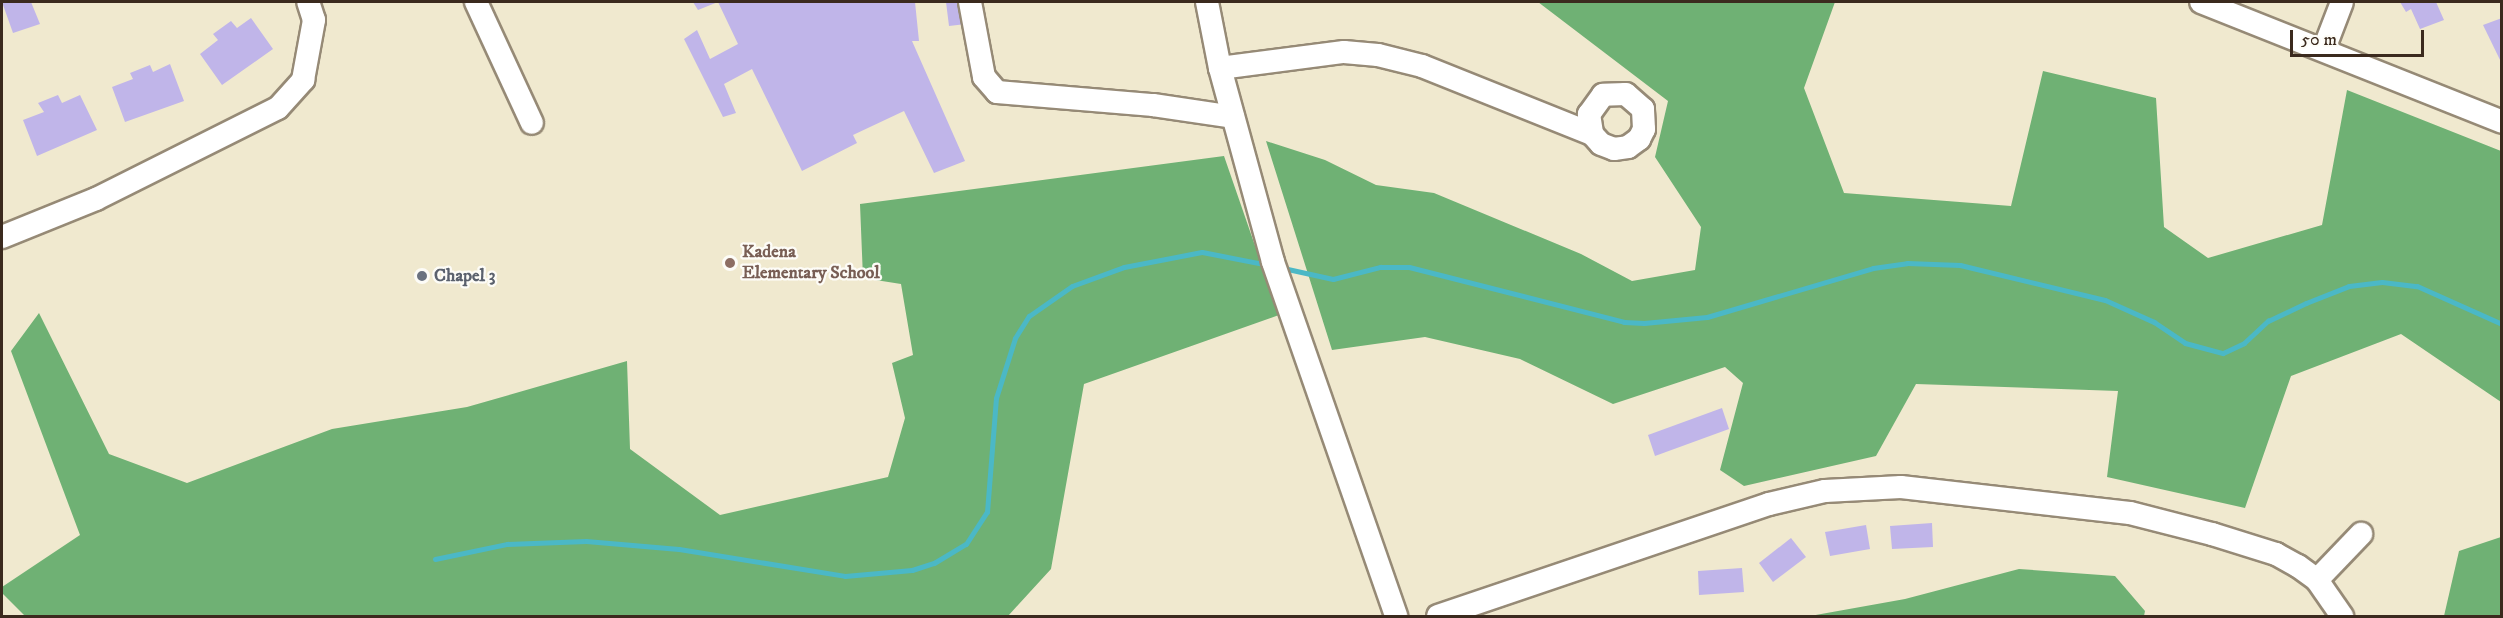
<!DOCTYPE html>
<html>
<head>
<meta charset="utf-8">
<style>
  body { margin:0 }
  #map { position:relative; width:2503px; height:618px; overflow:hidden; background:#f0e9cf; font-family:"IM FELL DW Pica",serif }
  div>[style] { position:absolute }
  .forest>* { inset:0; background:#6fb174 }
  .stream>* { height:5px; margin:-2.5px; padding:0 2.5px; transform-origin:2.5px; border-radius:2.5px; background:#4bb8c6 }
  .building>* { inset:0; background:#c0b5e9 }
  .roads { filter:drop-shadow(2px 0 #968a76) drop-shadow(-2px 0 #968a76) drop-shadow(0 2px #968a76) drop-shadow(0 -2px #968a76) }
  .minor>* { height:22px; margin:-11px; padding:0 11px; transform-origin:11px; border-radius:11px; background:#fff }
  .dots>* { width:16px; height:16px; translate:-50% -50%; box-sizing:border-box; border:3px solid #fdfcf7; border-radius:50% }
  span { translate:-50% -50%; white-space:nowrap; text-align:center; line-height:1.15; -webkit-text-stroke:4.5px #fdfcf7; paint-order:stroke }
  .education-label { font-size:18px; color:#785e54; font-weight:700 }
  .left { translate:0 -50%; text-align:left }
  .worship-label { font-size:18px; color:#5b616d; font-weight:700 }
  .frame { position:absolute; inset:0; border:3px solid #3b2a1e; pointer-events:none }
  .scale { position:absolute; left:2290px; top:30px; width:134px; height:27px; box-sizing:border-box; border:3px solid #3b2a1e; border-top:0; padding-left:8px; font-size:18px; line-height:21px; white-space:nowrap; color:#3b2a1e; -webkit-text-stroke:4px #fdfcf7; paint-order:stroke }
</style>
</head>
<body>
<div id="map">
  <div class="forest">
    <div style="clip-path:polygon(1538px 2px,1835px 2px,1804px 88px,1844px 193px,2011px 206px,2043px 71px,2156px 98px,2164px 227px,2208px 258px,2322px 225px,2347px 90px,2501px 151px,2501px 402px,2401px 334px,2291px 376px,2245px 508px,2107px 477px,2118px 391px,1916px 384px,1876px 456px,1744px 486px,1720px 470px,1743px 383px,1725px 367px,1613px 404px,1520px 359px,1425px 337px,1332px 350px,1266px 141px,1325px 160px,1376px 185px,1434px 193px,1581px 254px,1632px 281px,1695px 270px,1701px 227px,1655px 157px,1668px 101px)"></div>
    <div style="clip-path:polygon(1224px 156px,1279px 315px,1084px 384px,1051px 569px,1008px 616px,25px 616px,2px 593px,2px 587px,80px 535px,11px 351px,39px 313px,109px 454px,187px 483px,332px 429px,467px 407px,627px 361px,630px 449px,720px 515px,888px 477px,905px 418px,892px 363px,913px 355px,901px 284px,863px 278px,860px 204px)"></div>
    <div style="clip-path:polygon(2501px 537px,2501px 616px,2444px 616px,2459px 551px)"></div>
    <div style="clip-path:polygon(2019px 569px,2115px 576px,2145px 611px,2144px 616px,1810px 616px,1905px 599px)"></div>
  </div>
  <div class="stream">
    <div style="left:1283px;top:268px;width:51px;rotate:12.4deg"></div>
    <div style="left:1333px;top:279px;width:49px;rotate:-14.3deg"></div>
    <div style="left:1380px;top:267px;width:29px"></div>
    <div style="left:1409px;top:267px;width:222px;rotate:14.3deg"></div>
    <div style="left:1624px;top:322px;width:20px;rotate:3deg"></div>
    <div style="left:1644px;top:323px;width:63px;rotate:-5.4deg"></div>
    <div style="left:1707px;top:317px;width:173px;rotate:-16.4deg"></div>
    <div style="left:1873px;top:268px;width:34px;rotate:-8deg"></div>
    <div style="left:1907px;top:263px;width:53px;rotate:2.2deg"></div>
    <div style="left:1960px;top:265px;width:149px;rotate:13.6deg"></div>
    <div style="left:2105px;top:300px;width:54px;rotate:24.2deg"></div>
    <div style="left:2154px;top:322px;width:37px;rotate:34deg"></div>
    <div style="left:2185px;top:343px;width:39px;rotate:15deg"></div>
    <div style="left:2223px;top:353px;width:23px;rotate:-25deg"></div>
    <div style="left:2244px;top:343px;width:33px;rotate:-43deg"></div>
    <div style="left:2268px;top:321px;width:42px;rotate:-25.3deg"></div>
    <div style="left:2306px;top:303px;width:46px;rotate:-21.6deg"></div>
    <div style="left:2349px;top:286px;width:33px;rotate:-7deg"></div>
    <div style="left:2382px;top:282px;width:35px;rotate:7deg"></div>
    <div style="left:2417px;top:286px;width:93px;rotate:24.1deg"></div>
    <div style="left:435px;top:559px;width:74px;rotate:-11.8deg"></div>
    <div style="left:507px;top:544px;width:79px;rotate:-2.2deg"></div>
    <div style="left:586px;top:541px;width:93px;rotate:4.9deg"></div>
    <div style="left:679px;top:549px;width:168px;rotate:9.2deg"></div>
    <div style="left:845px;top:576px;width:67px;rotate:-5.1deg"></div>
    <div style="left:912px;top:570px;width:23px;rotate:-18deg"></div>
    <div style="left:934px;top:563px;width:37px;rotate:-31deg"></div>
    <div style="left:966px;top:544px;width:38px;rotate:-57deg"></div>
    <div style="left:987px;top:512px;width:114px;rotate:-85.5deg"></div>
    <div style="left:996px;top:398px;width:63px;rotate:-72.4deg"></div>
    <div style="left:1015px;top:338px;width:26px;rotate:-58deg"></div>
    <div style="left:1029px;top:316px;width:52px;rotate:-34.9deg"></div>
    <div style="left:1072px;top:286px;width:55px;rotate:-20.1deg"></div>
    <div style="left:1124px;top:267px;width:79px;rotate:-10.9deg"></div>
    <div style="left:1202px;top:252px;width:67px;rotate:11.1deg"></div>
  </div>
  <div class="building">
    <div style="clip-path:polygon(2px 2px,31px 2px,40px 24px,13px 33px)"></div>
    <div style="clip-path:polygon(693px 2px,915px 2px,919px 41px,912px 41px,965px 161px,934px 173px,904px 111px,853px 135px,857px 143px,802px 171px,752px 69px,724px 84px,736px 113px,723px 117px,684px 39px,697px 30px,710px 59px,738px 44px,718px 2px,698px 10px)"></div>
    <div style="clip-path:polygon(946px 2px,962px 2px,966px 24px,949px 26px)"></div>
    <div style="clip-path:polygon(2400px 2px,2436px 2px,2444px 20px,2420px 29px,2411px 9px,2406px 12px)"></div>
    <div style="clip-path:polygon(251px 18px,273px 49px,222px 85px,200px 54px,218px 40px,213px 34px,231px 21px,237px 28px)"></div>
    <div style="clip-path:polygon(2502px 18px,2502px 64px,2483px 25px)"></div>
    <div style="clip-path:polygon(170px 64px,184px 101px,125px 122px,112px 87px,133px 79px,130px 73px,150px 65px,153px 72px)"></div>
    <div style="clip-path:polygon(58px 95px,62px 103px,80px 95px,97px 130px,37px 156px,23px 120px,44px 112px,38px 103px)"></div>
    <div style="clip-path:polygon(1722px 408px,1729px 429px,1655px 456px,1648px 435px)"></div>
    <div style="clip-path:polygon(1932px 523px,1933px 547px,1892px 549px,1890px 526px)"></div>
    <div style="clip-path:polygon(1866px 525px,1870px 549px,1830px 556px,1825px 532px)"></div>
    <div style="clip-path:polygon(1791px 538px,1806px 557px,1773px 582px,1759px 563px)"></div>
    <div style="clip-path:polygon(1742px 568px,1744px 592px,1699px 595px,1698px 571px)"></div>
  </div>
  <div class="roads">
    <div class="minor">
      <div style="left:476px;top:2px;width:133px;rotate:65.2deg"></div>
      <div style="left:970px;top:2px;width:76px;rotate:79.4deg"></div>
      <div style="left:984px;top:77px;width:20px;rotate:49deg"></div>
      <div style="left:997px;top:92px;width:157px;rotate:4.8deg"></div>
      <div style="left:1153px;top:105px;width:81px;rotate:8.5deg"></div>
      <div style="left:1207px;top:2px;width:67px;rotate:78.9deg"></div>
      <div style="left:1220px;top:68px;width:201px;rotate:74.7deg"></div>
      <div style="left:1273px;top:262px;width:375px;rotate:70.8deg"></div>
      <div style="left:2201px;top:2px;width:324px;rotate:21.7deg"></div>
      <div style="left:2324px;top:49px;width:50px;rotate:-69deg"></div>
      <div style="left:1220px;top:68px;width:125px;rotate:-7.4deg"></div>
      <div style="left:1344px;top:52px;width:34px;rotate:5deg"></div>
      <div style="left:1378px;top:55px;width:45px;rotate:14deg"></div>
      <div style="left:1422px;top:66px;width:183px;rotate:21.8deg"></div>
      <div style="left:1592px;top:134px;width:13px;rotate:48deg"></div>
      <div style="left:1601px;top:144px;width:14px;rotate:21deg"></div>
      <div style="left:1614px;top:149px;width:14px;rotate:-8deg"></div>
      <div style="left:1628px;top:147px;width:14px;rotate:-36deg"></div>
      <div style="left:1639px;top:139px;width:11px;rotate:-63deg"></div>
      <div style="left:1644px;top:129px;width:20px;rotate:-93deg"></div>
      <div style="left:1643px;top:109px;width:23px;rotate:-139deg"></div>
      <div style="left:1626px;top:94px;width:23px;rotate:178deg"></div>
      <div style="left:1603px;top:95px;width:24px;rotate:126deg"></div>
      <div style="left:1589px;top:114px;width:20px;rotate:81deg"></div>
      <div style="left:2px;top:237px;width:101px;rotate:-22deg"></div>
      <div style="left:96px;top:199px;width:203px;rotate:-26.6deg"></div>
      <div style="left:278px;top:108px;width:38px;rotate:-48deg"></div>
      <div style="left:303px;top:80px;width:61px;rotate:-79.6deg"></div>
      <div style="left:314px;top:20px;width:19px;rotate:-108deg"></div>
      <div style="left:2317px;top:580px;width:64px;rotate:-46.3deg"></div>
      <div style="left:1438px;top:616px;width:349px;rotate:-18.7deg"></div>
      <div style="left:1769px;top:504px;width:57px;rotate:-13.1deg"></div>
      <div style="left:1825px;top:491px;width:76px;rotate:-3deg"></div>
      <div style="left:1901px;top:487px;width:230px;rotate:6.5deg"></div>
      <div style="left:2130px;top:513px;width:85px;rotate:14.4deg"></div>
      <div style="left:2212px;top:534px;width:67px;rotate:17.4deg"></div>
      <div style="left:2276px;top:554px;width:25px;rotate:29deg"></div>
      <div style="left:2298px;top:566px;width:24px;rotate:36deg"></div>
      <div style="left:2317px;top:580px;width:44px;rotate:55.2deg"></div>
    </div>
  </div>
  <div class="dots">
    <div style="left:730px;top:263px;background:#8d6e63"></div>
    <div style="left:422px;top:276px;background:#6b7280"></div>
  </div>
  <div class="education-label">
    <span class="left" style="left:742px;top:263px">Kadena<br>Elementary School</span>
  </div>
  <div class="worship-label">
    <span class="left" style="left:434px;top:276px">Chapel 3</span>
  </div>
  <div class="frame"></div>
  <div class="scale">50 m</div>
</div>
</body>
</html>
